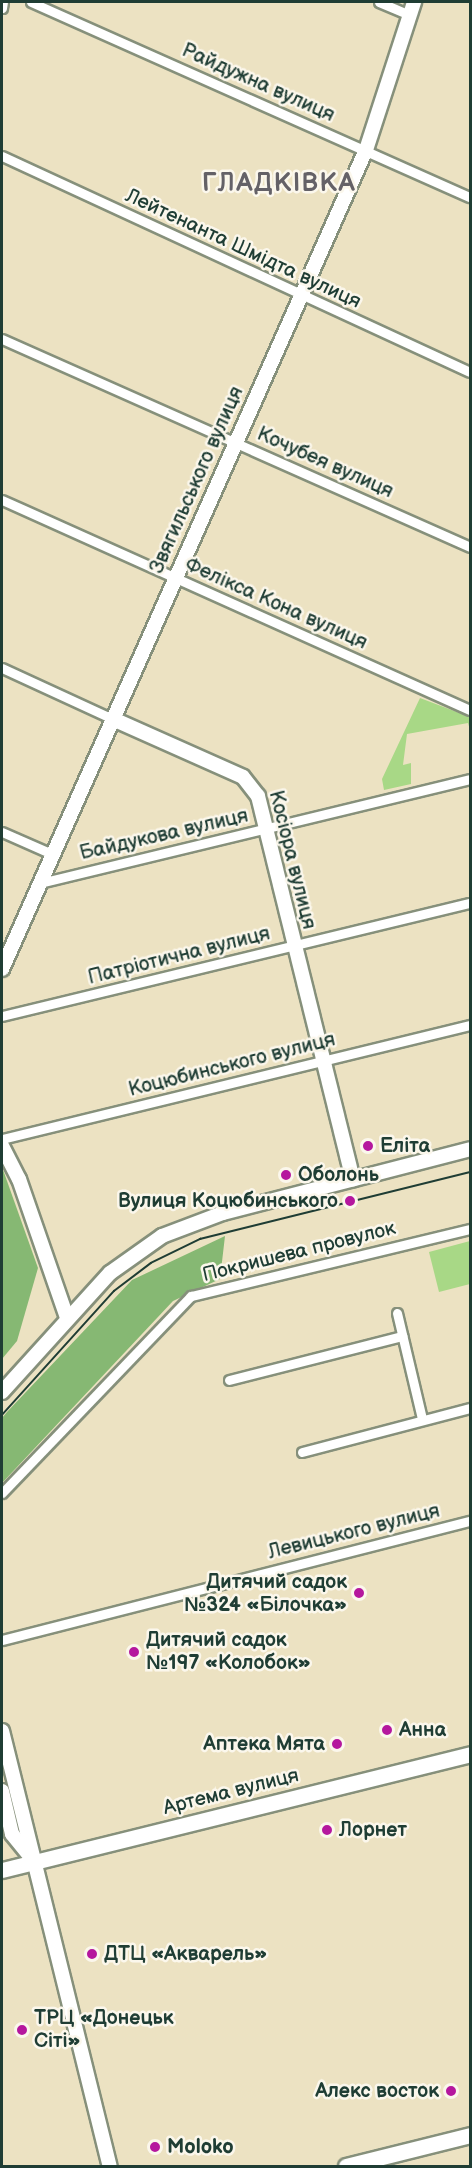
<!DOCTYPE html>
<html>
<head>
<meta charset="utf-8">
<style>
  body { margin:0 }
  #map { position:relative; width:472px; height:2168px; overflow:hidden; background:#ece2c2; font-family:"Balsamiq Sans",sans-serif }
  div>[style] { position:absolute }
  .green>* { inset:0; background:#a8d886 }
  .forest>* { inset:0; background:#86b873 }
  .roads { filter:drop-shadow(2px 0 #86907b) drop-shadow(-2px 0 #86907b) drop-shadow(0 2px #86907b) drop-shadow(0 -2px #86907b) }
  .street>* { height:9px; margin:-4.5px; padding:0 4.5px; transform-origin:4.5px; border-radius:4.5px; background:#fff }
  .secondary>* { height:14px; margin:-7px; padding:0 7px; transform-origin:7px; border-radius:7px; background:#fff }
  .primary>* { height:15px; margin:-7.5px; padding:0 7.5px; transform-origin:7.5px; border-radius:7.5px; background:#fff }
  .tram>* { height:1.5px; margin:-0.75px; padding:0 0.75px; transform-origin:0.75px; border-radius:0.75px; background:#1f3d34 }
  .dots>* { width:16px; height:16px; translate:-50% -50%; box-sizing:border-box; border:3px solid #fbf7ec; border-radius:50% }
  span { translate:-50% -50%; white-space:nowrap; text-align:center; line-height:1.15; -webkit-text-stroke:5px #fbf7ec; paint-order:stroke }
  .street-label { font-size:20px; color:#1f3d34 }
  .poi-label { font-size:20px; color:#1f3d34; font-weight:700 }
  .left { translate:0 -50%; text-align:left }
  .right { translate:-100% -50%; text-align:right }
  .district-label { font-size:26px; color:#646167; font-weight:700; letter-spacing:1.5px }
  .frame { position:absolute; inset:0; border:3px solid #1f3d34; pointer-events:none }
</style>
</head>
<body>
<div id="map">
  <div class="green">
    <div style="clip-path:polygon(420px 698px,470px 717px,470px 730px,468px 723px,407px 734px,403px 765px,411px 763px,411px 784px,384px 790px,382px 779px)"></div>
    <div style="clip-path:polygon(470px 1241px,470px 1284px,439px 1292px,429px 1252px)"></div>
  </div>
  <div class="forest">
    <div style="clip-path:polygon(2px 1167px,38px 1268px,17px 1341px,2px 1359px)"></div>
    <div style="clip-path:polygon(225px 1236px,220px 1279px,173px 1301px,2px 1483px,2px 1418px,7px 1412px,132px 1280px)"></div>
  </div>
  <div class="roads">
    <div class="street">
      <div style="left:31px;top:2px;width:480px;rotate:24deg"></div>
      <div style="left:379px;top:2px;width:33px;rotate:23deg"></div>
      <div style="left:2px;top:8px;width:6px;rotate:-81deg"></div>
      <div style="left:2px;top:156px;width:515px;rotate:24.78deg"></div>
      <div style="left:2px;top:339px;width:512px;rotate:23.96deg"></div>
      <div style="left:2px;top:500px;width:513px;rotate:24.17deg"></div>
      <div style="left:2px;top:668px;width:122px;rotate:24.7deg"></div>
      <div style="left:2px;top:832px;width:55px;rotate:23.7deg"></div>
      <div style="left:40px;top:883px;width:442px;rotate:-13.6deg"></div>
      <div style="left:2px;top:1016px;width:481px;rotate:-13.6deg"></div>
      <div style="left:2px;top:1139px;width:482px;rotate:-13.7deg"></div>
      <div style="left:397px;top:1313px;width:109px;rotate:76.7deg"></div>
      <div style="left:229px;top:1380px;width:179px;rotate:-14.3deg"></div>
      <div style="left:302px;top:1452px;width:174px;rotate:-14.7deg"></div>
      <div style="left:2px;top:1493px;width:273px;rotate:-46.2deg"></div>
      <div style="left:191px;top:1296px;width:287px;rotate:-13.5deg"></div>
      <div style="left:2px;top:1640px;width:483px;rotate:-14.3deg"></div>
    </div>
    <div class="secondary">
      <div style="left:113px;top:719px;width:142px;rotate:24deg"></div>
      <div style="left:243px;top:777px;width:24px;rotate:52deg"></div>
      <div style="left:258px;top:796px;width:395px;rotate:76.1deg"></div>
      <div style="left:2px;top:969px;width:896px;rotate:-66.04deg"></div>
      <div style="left:366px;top:150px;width:156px;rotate:-72deg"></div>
      <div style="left:2px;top:1146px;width:37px;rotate:63deg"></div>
      <div style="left:19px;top:1179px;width:147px;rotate:70.9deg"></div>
      <div style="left:2px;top:1392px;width:161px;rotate:-47.8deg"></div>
      <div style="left:110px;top:1273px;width:64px;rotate:-35.4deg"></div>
      <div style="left:162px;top:1236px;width:65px;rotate:-20.7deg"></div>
      <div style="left:223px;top:1213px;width:255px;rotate:-14.5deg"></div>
      <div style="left:2px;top:1731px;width:448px;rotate:76.1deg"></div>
      <div style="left:2px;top:1791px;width:44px;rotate:76.9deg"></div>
      <div style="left:12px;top:1834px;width:33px;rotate:51deg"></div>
    </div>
    <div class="primary">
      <div style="left:2px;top:1870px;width:482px;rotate:-13.9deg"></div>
      <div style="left:346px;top:2166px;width:128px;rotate:-14deg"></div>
    </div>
  </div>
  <div class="tram">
    <div style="left:2px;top:1415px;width:167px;rotate:-47.9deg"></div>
    <div style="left:114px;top:1291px;width:46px;rotate:-37.1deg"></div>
    <div style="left:151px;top:1263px;width:55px;rotate:-26.1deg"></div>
    <div style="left:200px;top:1239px;width:278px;rotate:-13.9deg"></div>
  </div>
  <div class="dots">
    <div style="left:368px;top:1146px;background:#b5179e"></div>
    <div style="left:286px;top:1175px;background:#b5179e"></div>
    <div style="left:350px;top:1201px;background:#b5179e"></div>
    <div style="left:359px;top:1593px;background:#b5179e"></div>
    <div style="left:134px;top:1652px;background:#b5179e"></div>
    <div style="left:387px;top:1730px;background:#b5179e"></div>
    <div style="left:337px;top:1744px;background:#b5179e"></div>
    <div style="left:327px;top:1830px;background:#b5179e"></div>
    <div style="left:92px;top:1954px;background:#b5179e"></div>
    <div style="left:22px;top:2030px;background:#b5179e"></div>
    <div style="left:451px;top:2091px;background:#b5179e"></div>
    <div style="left:155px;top:2147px;background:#b5179e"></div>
  </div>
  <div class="street-label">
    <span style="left:258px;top:83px;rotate:24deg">Райдужна вулиця</span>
    <span style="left:243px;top:249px;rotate:25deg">Лейтенанта Шмідта вулиця</span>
    <span style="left:325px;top:463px;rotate:24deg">Кочубея вулиця</span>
    <span style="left:197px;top:480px;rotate:-66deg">Звягильського вулиця</span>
    <span style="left:276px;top:604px;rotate:24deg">Фелікса Кона вулиця</span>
    <span style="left:164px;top:835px;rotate:-13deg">Байдукова вулиця</span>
    <span style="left:292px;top:860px;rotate:76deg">Косіора вулиця</span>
    <span style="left:179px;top:956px;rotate:-14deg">Патріотична вулиця</span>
    <span style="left:232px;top:1065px;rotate:-14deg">Коцюбинського вулиця</span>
    <span style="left:299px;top:1252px;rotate:-14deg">Покришева провулок</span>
    <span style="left:354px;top:1532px;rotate:-14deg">Левицького вулиця</span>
    <span style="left:231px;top:1792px;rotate:-14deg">Артема вулиця</span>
  </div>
  <div class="poi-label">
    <span class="left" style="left:380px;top:1146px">Еліта</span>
    <span class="left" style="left:298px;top:1175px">Оболонь</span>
    <span class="right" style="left:338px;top:1201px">Вулиця Коцюбинського</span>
    <span class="right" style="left:347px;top:1594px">Дитячий садок<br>№324 «Білочка»</span>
    <span class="left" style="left:146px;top:1652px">Дитячий садок<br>№197 «Колобок»</span>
    <span class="left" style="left:399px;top:1730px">Анна</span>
    <span class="right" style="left:325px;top:1744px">Аптека Мята</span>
    <span class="left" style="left:339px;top:1830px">Лорнет</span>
    <span class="left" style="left:104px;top:1954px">ДТЦ «Акварель»</span>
    <span class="left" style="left:34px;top:2030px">ТРЦ «Донецьк<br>Сіті»</span>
    <span class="right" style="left:439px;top:2091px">Алекс восток</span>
    <span class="left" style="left:167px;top:2147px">Moloko</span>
  </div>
  <div class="district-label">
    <span style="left:279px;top:184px">ГЛАДКІВКА</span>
  </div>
  <div class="frame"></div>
</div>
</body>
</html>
